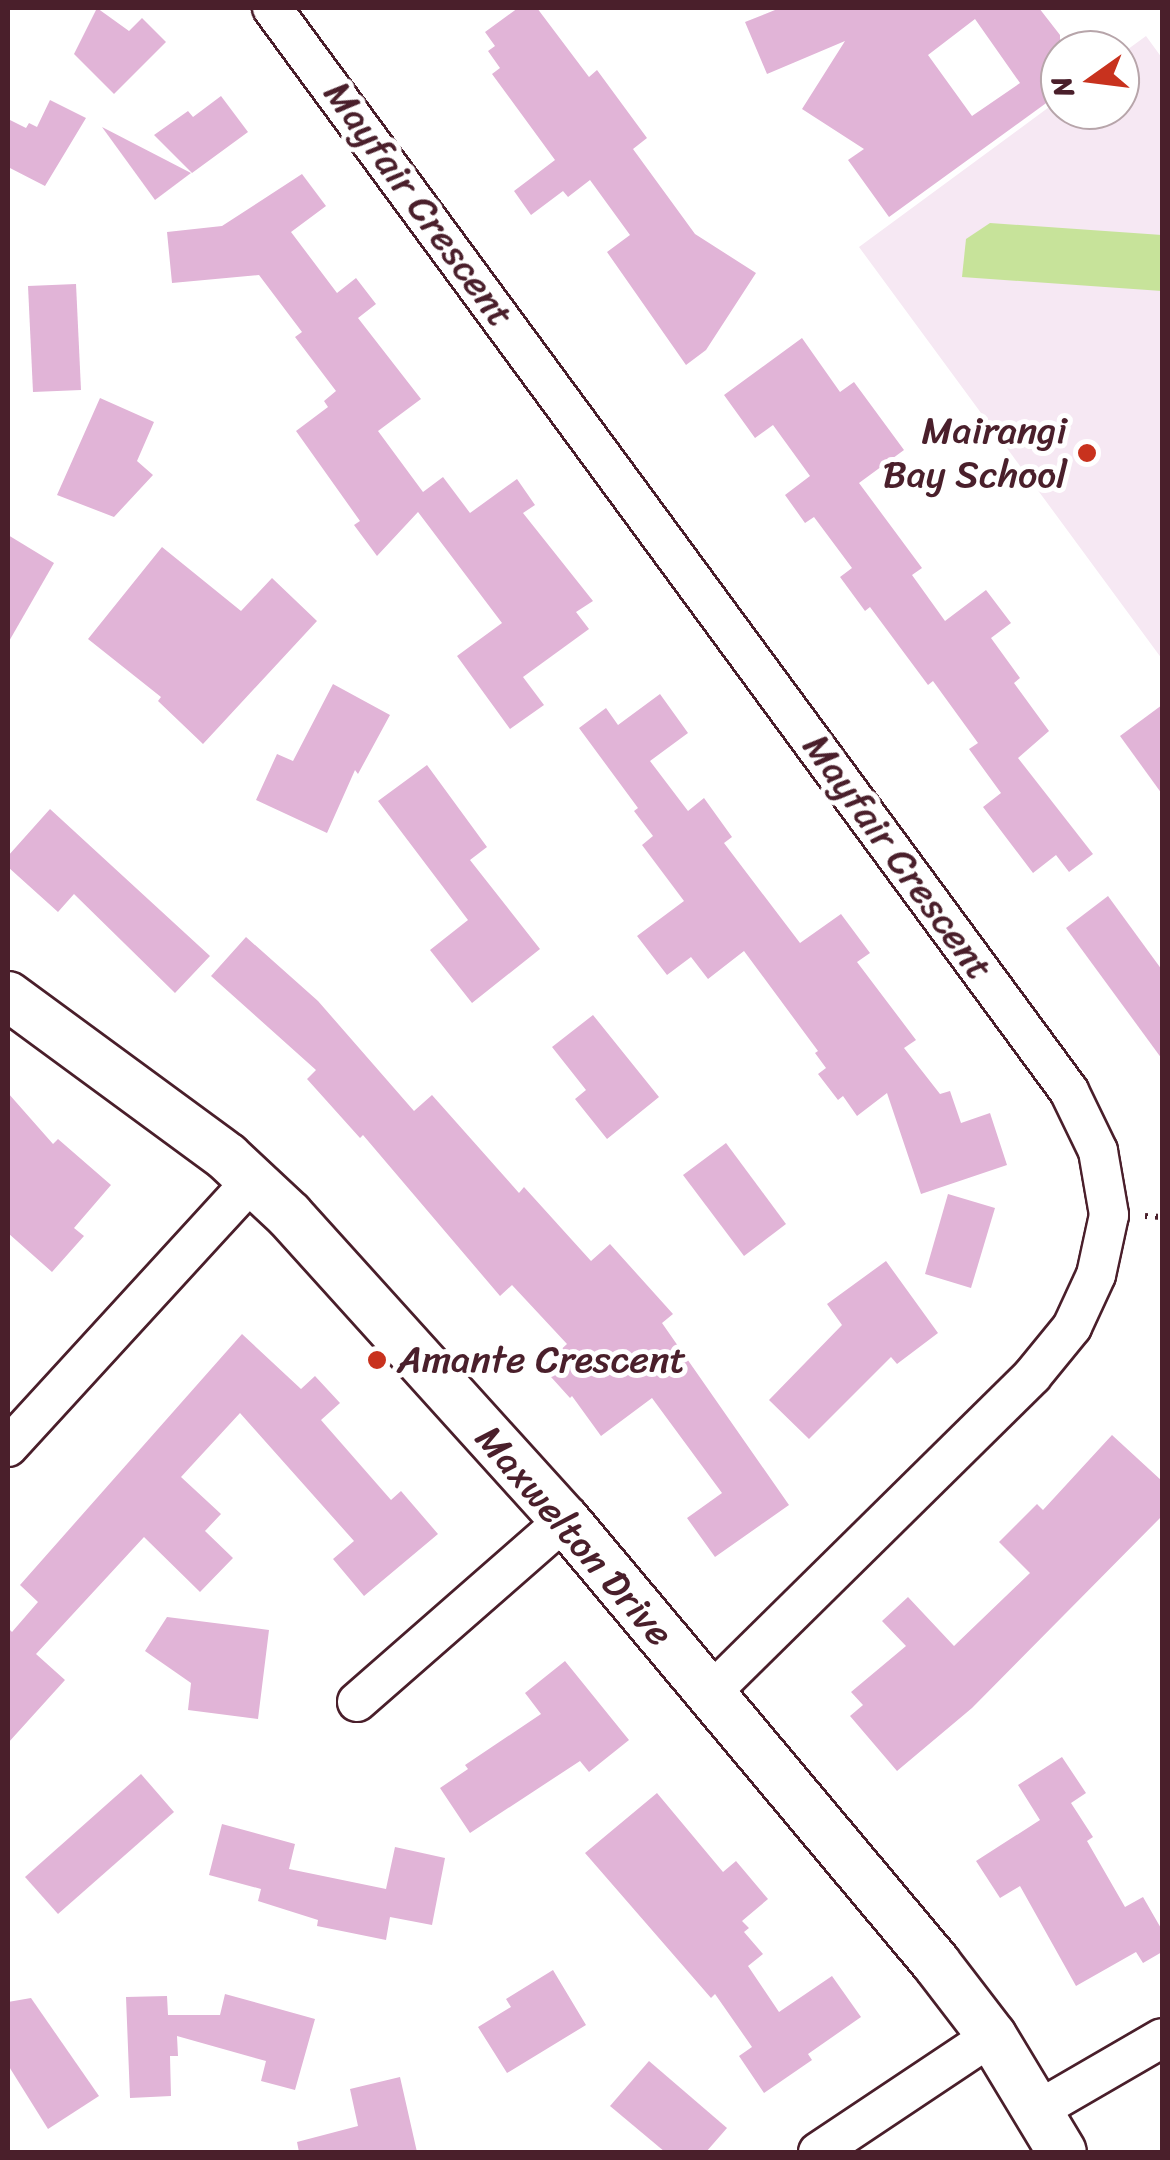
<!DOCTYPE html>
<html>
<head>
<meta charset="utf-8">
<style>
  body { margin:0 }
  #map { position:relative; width:1170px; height:2160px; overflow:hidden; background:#fff; font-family:Sriracha,sans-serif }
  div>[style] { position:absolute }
  .built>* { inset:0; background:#f6e8f3 }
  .green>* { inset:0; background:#c7e39a }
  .building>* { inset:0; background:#e1b4d7 }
  .path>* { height:6px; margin-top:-3px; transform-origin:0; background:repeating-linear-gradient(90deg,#4a1f2b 0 2.5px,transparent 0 10.5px) }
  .roads { filter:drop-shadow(2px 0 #4a1f2b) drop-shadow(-2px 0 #4a1f2b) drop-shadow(0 2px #4a1f2b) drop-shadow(0 -2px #4a1f2b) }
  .minor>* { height:38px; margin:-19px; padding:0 19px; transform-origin:19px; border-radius:19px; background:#fff }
  .tertiary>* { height:48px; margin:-24px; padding:0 24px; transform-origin:24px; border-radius:24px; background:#fff }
  .dots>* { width:28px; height:28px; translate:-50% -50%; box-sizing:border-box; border:5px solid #fff; border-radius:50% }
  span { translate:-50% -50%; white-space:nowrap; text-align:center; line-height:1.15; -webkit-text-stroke:10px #fff; paint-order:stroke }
  .street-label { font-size:38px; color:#4a1f2b }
  .poi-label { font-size:38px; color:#4a1f2b }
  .right { translate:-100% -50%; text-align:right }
  .left { translate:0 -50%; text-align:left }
  .frame { position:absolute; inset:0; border:10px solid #4a1f2b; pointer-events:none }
  .north { position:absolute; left:1040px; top:30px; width:100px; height:100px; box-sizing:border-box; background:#fff; border:2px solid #b7a5aa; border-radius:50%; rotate:256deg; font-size:28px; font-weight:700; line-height:40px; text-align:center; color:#4a1f2b }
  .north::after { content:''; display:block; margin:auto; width:35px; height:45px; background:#c8321e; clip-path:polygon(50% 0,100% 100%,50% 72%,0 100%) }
</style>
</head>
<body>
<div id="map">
  <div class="built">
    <div style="clip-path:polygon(1146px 36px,1162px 58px,1162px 659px,859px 247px,1060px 99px,1060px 110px,1120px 110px,1120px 55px)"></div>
  </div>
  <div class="green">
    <div style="clip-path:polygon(990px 223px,1162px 235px,1162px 291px,962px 277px,966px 239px)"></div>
  </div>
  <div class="building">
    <div style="clip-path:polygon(97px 8px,129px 31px,142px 18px,166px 42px,114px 94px,74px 54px)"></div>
    <div style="clip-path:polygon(518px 8px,537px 8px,589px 77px,597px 70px,647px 138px,633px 149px,695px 234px,756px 273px,706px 350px,686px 365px,607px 252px,630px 235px,590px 180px,568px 197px,563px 191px,531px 215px,514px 191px,555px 160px,492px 74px,500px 68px,488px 51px,495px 46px,485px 32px)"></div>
    <div style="clip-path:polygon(evenodd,780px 8px,1039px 8px,1060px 35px,1060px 93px,889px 217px,848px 160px,864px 149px,802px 109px,845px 41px,767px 74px,745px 22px,780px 8px,975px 19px,1020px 83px,972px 116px,928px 55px,975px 19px)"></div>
    <div style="clip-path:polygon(221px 96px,248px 132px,192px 173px,154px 135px,188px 111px,193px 117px)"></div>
    <div style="clip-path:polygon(50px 100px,86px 118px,45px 186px,8px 167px,8px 119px,26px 128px,29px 123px,37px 127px)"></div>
    <div style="clip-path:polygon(102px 127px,191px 173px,155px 200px)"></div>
    <div style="clip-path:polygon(302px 174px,326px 206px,291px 232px,337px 293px,356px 278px,376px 304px,358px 318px,421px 399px,378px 431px,423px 492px,443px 477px,470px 513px,517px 479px,535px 505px,523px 513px,593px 601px,576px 612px,589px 629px,523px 677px,544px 705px,510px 729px,457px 656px,502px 623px,418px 512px,377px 556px,354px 525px,360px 521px,296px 431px,328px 407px,324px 401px,336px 391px,295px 337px,302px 332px,259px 275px,172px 283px,167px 232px,222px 226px)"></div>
    <div style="clip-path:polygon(76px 284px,81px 390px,33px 392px,28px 286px)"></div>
    <div style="clip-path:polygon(802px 338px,840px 392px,854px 382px,904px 450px,859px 483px,922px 568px,912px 575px,945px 621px,986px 590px,1011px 623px,991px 638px,1020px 678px,1014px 683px,1049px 731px,1018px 758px,1093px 854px,1069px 872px,1056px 855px,1033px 873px,983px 807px,1001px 793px,969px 749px,978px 743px,933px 681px,928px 685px,870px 607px,865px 611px,840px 577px,852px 568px,814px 517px,805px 523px,785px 495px,810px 476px,773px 425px,755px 438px,724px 395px)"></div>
    <div style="clip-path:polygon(100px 398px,154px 422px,137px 461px,153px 475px,114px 517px,57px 495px)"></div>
    <div style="clip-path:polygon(8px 535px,54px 563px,8px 643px)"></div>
    <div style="clip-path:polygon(162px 547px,241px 611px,272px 578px,317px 621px,203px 744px,158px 701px,161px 697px,88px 639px)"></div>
    <div style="clip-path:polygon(333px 684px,390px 715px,358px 774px,355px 770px,327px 833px,256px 800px,277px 754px,293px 761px)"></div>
    <div style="clip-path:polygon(660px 694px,688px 733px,650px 761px,688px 811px,704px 798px,732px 837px,724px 843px,800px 943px,841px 914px,870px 953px,857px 962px,916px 1040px,904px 1048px,940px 1094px,950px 1091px,961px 1123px,990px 1113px,1007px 1165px,921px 1194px,887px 1093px,857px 1116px,843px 1096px,838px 1100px,818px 1074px,826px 1068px,815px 1053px,818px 1051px,744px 951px,708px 979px,691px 957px,667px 975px,637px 936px,684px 901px,642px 845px,653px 836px,634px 811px,638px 808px,579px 728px,606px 708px,618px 725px)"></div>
    <div style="clip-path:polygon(1162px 705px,1162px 794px,1120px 736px)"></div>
    <div style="clip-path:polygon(427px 765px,487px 847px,470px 860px,540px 949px,472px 1003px,430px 950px,468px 920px,378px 801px)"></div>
    <div style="clip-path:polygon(50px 809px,210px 956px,175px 993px,74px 894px,58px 912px,8px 867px,8px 856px)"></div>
    <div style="clip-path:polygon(1108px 896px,1162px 970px,1162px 1059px,1066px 928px)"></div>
    <div style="clip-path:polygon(246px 937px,318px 1001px,414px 1111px,432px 1095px,519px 1193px,524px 1187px,591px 1261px,610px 1244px,673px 1314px,662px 1323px,789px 1505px,715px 1557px,687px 1518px,722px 1493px,652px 1398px,601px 1436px,572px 1396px,570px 1398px,542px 1367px,567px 1344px,512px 1285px,500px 1296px,363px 1135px,360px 1138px,307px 1079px,316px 1070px,211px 976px)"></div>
    <div style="clip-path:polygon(593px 1015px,659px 1097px,607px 1139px,575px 1099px,586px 1090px,552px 1047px)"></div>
    <div style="clip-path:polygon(8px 1093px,53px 1144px,58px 1139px,111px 1185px,74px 1228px,84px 1236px,52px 1272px,8px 1233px)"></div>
    <div style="clip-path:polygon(726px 1143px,786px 1224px,744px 1256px,683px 1175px)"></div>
    <div style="clip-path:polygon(948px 1194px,995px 1208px,971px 1288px,925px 1274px)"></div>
    <div style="clip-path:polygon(886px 1261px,938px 1333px,897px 1364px,891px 1357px,809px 1439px,769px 1400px,842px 1325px,827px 1304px)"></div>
    <div style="clip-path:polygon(242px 1334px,301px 1389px,315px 1376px,340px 1403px,321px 1420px,391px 1500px,401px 1491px,438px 1534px,364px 1596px,333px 1559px,354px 1541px,240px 1413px,181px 1477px,221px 1514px,205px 1531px,233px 1558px,200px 1592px,144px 1537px,36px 1654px,65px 1680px,8px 1743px,8px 1628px,12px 1632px,38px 1602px,20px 1585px)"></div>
    <div style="clip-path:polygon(1112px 1435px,1162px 1481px,1162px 1516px,972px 1708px,897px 1771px,850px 1716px,863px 1705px,851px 1692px,906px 1646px,882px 1621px,908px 1597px,954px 1646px,1030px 1573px,999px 1542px,1037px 1504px,1043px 1510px)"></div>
    <div style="clip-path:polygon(167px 1617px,269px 1630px,258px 1719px,188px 1710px,191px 1683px,145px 1651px)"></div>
    <div style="clip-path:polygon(565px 1661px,629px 1740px,589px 1772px,580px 1761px,470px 1833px,440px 1788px,468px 1769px,465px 1765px,541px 1714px,525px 1693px)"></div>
    <div style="clip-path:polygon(1062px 1757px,1086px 1793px,1071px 1803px,1093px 1837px,1087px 1841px,1125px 1907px,1143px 1897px,1162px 1930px,1162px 1952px,1143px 1963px,1136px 1952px,1076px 1986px,1020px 1886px,1000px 1898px,976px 1861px,1040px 1820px,1018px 1785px)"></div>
    <div style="clip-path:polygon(141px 1774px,174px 1812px,58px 1914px,25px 1877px)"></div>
    <div style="clip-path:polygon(657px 1793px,723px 1872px,736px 1861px,768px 1899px,742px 1921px,749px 1928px,744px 1932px,763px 1954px,748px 1966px,779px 2012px,832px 1976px,861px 2017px,808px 2054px,812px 2060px,764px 2093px,739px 2056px,752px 2047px,715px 1994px,711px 1998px,585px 1853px)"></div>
    <div style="clip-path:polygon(222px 1824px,295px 1844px,289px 1869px,386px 1889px,395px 1847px,445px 1858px,432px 1925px,390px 1917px,386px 1940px,317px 1926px,318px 1920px,258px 1901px,261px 1889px,209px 1875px)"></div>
    <div style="clip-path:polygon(553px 1970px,586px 2025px,507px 2073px,478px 2027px,511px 2007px,506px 1999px)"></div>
    <div style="clip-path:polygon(225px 1994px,315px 2019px,295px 2090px,261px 2081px,266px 2061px,177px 2036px,178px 2056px,170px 2056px,171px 2096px,130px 2098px,126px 1997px,167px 1996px,168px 2015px,220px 2015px)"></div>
    <div style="clip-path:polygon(31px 1998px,99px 2096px,48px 2129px,8px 2065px,8px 2002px)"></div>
    <div style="clip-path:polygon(649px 2061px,727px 2128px,706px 2152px,665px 2152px,610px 2106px)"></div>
    <div style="clip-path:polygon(400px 2077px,417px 2152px,299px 2152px,297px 2142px,358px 2126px,350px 2089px)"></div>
  </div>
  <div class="path">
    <div style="left:1145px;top:1216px;width:17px;rotate:3deg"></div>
  </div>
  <div class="roads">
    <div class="minor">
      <div style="left:272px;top:8px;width:1345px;rotate:53.65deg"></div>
      <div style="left:1069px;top:1091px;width:67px;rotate:64.2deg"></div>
      <div style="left:1098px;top:1151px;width:65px;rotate:80.2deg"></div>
      <div style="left:1109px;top:1215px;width:61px;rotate:102.2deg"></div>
      <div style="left:1096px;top:1275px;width:57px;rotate:114.8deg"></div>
      <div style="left:1072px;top:1327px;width:63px;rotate:129.2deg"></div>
      <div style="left:1032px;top:1376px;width:453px;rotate:135.4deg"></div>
      <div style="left:8px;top:1447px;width:364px;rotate:-47.5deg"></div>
      <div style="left:357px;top:1702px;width:276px;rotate:-41.2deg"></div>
      <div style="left:1038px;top:2110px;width:143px;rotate:-30.1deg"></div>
      <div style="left:818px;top:2152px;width:209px;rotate:-33.7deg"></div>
    </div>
    <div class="tertiary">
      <div style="left:8px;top:996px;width:272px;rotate:36.3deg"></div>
      <div style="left:227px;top:1157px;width:85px;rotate:43.1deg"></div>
      <div style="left:289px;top:1215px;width:411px;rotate:47.9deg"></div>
      <div style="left:565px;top:1520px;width:578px;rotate:50.05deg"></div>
      <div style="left:936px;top:1963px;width:92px;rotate:52.5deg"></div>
      <div style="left:992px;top:2036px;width:135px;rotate:58.9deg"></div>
    </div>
  </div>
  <div class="dots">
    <div style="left:1087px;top:453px;background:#c8321e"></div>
    <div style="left:377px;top:1360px;background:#c8321e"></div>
  </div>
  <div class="street-label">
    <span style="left:419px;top:204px;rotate:54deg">Mayfair Crescent</span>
    <span style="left:898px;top:857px;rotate:54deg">Mayfair Crescent</span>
    <span style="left:574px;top:1536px;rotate:49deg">Maxwelton Drive</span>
  </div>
  <div class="poi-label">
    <span class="right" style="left:1067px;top:453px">Mairangi<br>Bay School</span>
    <span class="left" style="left:397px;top:1360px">Amante Crescent</span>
  </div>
  <div class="frame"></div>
  <div class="north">N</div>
</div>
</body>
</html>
